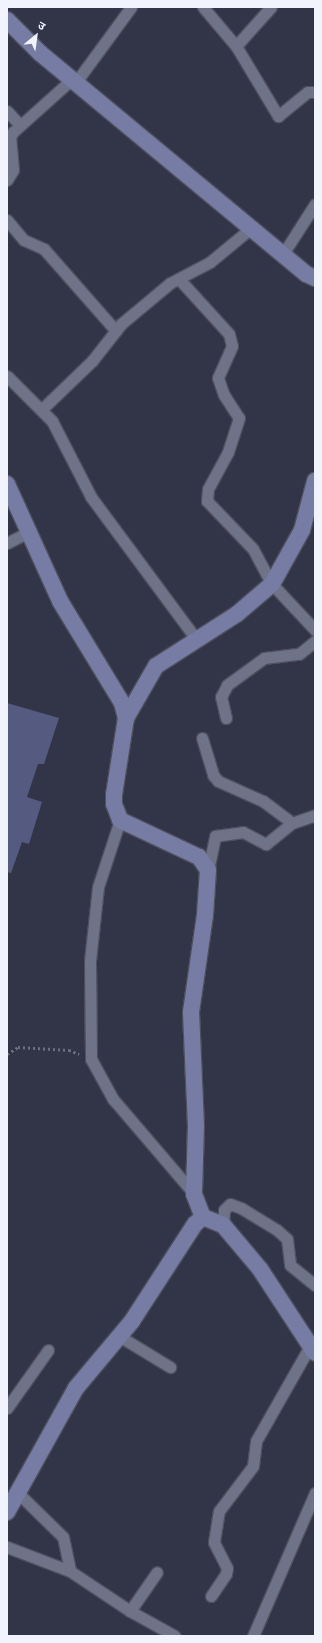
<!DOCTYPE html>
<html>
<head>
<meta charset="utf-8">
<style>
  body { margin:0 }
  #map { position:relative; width:322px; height:1643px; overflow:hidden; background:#323447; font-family:"Noto Serif","Noto Sans Devanagari",serif }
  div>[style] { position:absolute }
  .green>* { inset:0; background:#555a80 }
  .path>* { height:2.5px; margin-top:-1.25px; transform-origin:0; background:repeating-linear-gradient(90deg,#6d6f7f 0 2px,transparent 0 5px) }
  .roads { filter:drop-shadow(1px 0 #4e505f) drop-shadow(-1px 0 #4e505f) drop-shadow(0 1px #4e505f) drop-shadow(0 -1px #4e505f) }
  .street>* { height:11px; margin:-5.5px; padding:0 5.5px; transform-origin:5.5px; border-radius:5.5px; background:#6f7387 }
  .secondary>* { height:16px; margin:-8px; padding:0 8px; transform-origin:8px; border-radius:8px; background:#767ca4 }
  span { translate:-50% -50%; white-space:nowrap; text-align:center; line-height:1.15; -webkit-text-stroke:3px #323447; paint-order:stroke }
  .frame { position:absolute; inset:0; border:8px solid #f2f4fd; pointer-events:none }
  .north { position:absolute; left:16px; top:16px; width:40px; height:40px; -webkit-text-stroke:3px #323447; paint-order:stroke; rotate:29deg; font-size:11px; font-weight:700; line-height:16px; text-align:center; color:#f2f4fd }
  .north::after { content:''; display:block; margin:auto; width:14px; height:18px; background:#f2f4fd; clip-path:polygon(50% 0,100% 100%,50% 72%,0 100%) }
</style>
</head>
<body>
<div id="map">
  <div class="green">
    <div style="clip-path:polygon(7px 703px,59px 718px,44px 764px,38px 764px,27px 797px,42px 802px,29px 844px,22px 842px,11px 873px,7px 872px)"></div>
  </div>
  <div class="path">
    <div style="left:7px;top:1054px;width:13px;rotate:-32deg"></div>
    <div style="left:18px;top:1047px;width:51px;rotate:3.4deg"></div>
    <div style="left:69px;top:1050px;width:11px;rotate:22deg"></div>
  </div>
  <div class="roads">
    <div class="street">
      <div style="left:203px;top:7px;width:51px;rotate:49.8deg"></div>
      <div style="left:236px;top:46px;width:52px;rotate:-48.1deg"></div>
      <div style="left:236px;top:46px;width:82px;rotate:59deg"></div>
      <div style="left:278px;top:116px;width:38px;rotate:-39deg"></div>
      <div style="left:308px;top:92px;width:7px"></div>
      <div style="left:76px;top:82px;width:93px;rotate:-53.7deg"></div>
      <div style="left:7px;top:111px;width:19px;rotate:47deg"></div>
      <div style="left:7px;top:180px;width:12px;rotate:-59deg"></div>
      <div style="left:13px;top:170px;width:33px;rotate:-95deg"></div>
      <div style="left:10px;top:137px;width:6px;rotate:-59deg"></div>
      <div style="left:13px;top:132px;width:79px;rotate:-41.9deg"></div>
      <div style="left:7px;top:220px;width:26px;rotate:50deg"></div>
      <div style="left:24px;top:240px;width:22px;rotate:24deg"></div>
      <div style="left:44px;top:249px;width:109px;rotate:48.7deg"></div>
      <div style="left:283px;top:254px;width:59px;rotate:-57.4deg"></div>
      <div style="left:179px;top:279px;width:74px;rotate:47.7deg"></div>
      <div style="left:229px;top:334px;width:12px;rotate:76deg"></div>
      <div style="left:232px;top:346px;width:35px;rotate:114deg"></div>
      <div style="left:218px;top:378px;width:18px;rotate:71deg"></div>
      <div style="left:224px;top:395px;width:27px;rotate:57deg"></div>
      <div style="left:239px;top:418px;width:36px;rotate:108deg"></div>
      <div style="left:228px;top:452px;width:42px;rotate:118.4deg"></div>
      <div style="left:208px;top:489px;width:12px;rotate:95deg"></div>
      <div style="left:207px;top:501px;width:66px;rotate:46.2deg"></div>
      <div style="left:253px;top:549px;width:40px;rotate:62deg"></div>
      <div style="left:272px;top:584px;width:63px;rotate:46.9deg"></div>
      <div style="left:7px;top:376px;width:64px;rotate:45deg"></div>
      <div style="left:52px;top:421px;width:85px;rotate:62.8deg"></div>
      <div style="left:91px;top:497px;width:177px;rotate:53.5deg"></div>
      <div style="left:41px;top:410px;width:71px;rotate:-43.9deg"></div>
      <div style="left:92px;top:361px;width:47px;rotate:-51.9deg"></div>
      <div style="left:121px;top:324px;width:64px;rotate:-39.9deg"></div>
      <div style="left:170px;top:283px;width:45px;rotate:-27.7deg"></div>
      <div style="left:210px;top:262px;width:53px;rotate:-39.7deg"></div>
      <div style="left:7px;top:543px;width:25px;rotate:-27deg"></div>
      <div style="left:226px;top:718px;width:22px;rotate:-103deg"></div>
      <div style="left:221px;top:697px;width:13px;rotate:-63deg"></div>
      <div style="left:227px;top:685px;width:46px;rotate:-36.1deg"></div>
      <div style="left:264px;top:658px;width:35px;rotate:-7deg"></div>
      <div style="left:299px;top:654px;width:21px;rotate:-39deg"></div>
      <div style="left:202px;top:738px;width:39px;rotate:73deg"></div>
      <div style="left:213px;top:775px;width:8px;rotate:50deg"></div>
      <div style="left:218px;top:781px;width:49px;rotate:24deg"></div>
      <div style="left:263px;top:801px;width:36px;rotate:37deg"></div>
      <div style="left:120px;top:820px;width:71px;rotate:108.2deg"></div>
      <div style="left:98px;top:887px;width:74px;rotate:96.2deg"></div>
      <div style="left:90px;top:961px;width:98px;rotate:89.4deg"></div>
      <div style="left:91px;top:1059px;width:46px;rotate:61.2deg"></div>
      <div style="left:113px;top:1099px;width:125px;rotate:49.5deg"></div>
      <div style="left:208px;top:870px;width:35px;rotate:-78deg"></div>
      <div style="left:215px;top:836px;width:28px;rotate:-8deg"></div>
      <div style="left:243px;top:832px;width:26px;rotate:28deg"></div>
      <div style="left:266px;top:844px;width:33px;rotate:-39deg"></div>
      <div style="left:292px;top:823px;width:24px;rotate:-19deg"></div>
      <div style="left:223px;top:1225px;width:15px;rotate:-86deg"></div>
      <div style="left:224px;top:1210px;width:8px;rotate:-45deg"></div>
      <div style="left:230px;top:1204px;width:12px;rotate:20deg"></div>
      <div style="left:241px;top:1208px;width:42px;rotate:31.4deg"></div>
      <div style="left:277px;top:1230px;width:13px;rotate:42deg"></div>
      <div style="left:287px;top:1239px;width:26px;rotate:83deg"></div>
      <div style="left:290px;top:1265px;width:32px;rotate:39deg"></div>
      <div style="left:119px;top:1336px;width:60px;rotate:31.3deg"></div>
      <div style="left:7px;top:1408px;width:71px;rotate:-54.7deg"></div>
      <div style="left:17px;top:1492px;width:64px;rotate:44.4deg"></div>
      <div style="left:63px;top:1537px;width:35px;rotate:78deg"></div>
      <div style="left:7px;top:1547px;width:67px;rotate:20.9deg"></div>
      <div style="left:70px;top:1571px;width:72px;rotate:33.7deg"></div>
      <div style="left:130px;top:1611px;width:51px;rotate:29.1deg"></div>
      <div style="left:211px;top:1596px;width:27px;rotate:-56deg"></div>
      <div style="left:226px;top:1574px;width:6px;rotate:-81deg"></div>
      <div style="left:227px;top:1568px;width:29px;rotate:-117deg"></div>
      <div style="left:214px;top:1542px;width:31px;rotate:-81deg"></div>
      <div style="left:219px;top:1511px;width:56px;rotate:-52.9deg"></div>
      <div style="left:253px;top:1466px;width:25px;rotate:-83deg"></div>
      <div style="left:256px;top:1441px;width:109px;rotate:-60.4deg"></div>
      <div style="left:130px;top:1611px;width:47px;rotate:-55.3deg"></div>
      <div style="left:253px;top:1636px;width:156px;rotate:-66.6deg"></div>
    </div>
    <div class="secondary">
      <div style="left:7px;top:20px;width:47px;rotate:45deg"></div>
      <div style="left:40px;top:53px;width:346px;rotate:39.7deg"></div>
      <div style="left:306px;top:274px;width:10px;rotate:24deg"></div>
      <div style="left:7px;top:484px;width:128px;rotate:65.6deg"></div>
      <div style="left:60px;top:601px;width:119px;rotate:58.7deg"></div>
      <div style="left:122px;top:703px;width:16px;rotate:75deg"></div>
      <div style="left:126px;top:718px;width:78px;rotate:98.9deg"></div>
      <div style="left:114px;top:795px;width:9px;rotate:90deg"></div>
      <div style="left:114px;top:804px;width:17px;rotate:69deg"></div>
      <div style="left:120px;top:820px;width:87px;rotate:25.1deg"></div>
      <div style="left:199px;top:857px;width:16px;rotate:55deg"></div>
      <div style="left:208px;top:870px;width:45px;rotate:93.8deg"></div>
      <div style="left:205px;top:915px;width:98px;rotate:98.2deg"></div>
      <div style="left:191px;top:1012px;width:113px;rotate:87.5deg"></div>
      <div style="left:196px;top:1125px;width:69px;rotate:91.7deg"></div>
      <div style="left:194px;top:1194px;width:25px;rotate:69deg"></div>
      <div style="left:126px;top:718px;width:60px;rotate:-60deg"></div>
      <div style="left:156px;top:666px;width:96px;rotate:-32.7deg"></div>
      <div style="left:237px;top:614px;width:46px;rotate:-40.6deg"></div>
      <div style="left:272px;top:584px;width:62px;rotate:-60.9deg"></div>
      <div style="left:302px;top:530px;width:51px;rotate:-75.1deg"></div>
      <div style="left:7px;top:1512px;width:142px;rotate:-60.9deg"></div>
      <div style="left:76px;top:1388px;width:87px;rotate:-50.1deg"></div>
      <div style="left:132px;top:1321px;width:116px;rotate:-57deg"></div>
      <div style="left:195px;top:1224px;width:11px;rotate:-41deg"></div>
      <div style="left:203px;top:1217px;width:22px;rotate:22deg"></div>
      <div style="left:223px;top:1225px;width:57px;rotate:49.9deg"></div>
      <div style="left:260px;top:1269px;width:100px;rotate:56.8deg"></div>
    </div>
  </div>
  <div class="frame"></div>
  <div class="north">उ</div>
</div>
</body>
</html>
